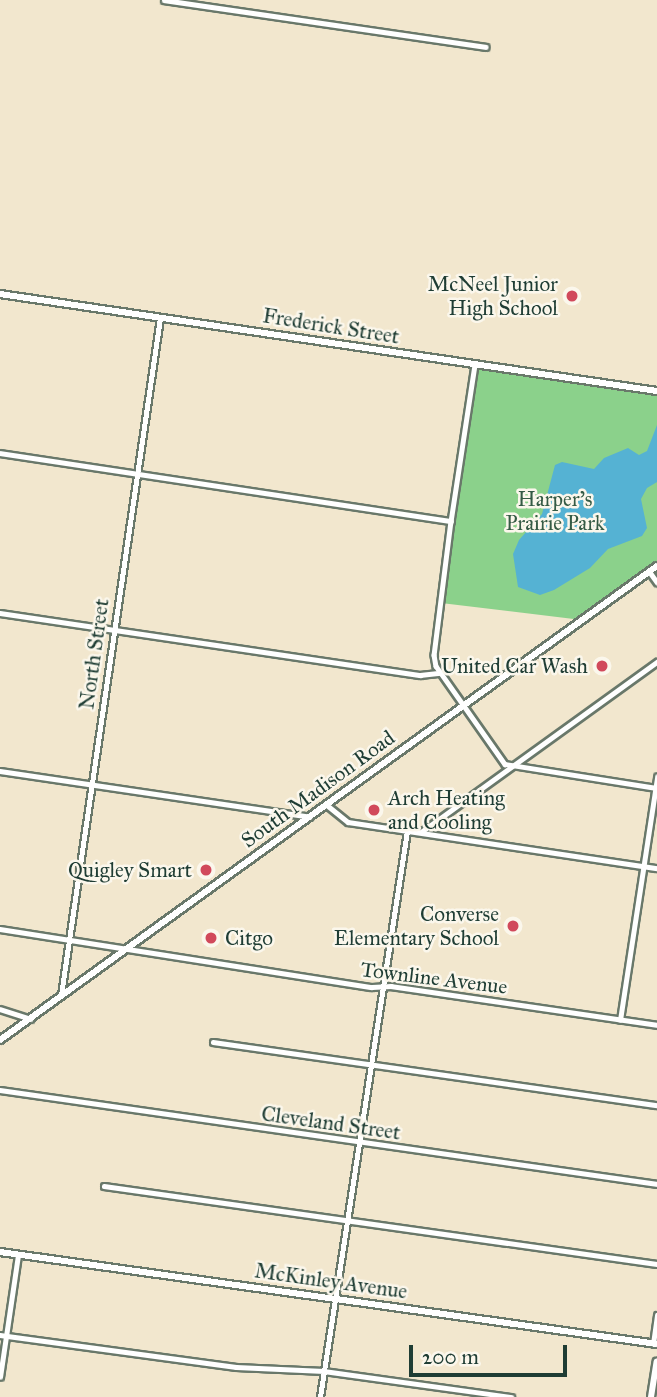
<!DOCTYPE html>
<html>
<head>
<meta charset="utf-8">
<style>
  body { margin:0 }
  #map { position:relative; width:657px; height:1397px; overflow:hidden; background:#f2e7ce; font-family:"IM FELL Great Primer",serif }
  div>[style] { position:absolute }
  .green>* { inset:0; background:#8bd18b }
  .water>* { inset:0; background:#55b2d3 }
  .roads { filter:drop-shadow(2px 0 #69786a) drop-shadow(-2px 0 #69786a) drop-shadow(0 2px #69786a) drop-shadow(0 -2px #69786a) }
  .street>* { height:4.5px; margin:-2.25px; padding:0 2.25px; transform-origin:2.25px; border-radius:2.25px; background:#fff }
  .secondary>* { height:6px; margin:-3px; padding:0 3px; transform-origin:3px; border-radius:3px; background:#fff }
  .dots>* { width:19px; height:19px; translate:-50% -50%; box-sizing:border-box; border:4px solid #fbf7ec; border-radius:50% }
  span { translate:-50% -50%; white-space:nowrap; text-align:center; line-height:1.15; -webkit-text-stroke:5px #fbf7ec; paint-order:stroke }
  .poi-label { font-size:21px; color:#1f3d34 }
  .right { translate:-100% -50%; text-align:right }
  .left { translate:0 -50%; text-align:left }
  .street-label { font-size:21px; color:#1f3d34 }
  .park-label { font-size:21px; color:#355b45 }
  .scale { position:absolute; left:409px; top:1345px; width:158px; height:32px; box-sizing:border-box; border:4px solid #1f3d34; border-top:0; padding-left:9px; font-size:21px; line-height:24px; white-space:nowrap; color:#1f3d34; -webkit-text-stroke:5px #fbf7ec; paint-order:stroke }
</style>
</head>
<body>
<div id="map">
  <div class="green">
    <div style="clip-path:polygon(475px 365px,657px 391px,657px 566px,582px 620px,441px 603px)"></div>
  </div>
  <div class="water">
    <div style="clip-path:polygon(657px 425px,657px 482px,647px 488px,641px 499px,647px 528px,642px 536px,608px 549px,590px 568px,554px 590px,540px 595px,518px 587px,513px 554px,519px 540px,542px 514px,555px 465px,562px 462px,594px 469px,604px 458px,628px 448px,639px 455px,647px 451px)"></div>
  </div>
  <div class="roads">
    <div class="street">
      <div style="left:164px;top:0;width:325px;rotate:8.3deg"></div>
      <div style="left:475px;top:365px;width:158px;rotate:98.7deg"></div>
      <div style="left:451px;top:521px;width:135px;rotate:97.2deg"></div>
      <div style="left:434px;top:655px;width:11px;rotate:80deg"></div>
      <div style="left:436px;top:666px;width:120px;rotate:54.9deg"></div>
      <div style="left:505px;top:764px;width:154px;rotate:9deg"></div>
      <div style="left:0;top:453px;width:456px;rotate:8.6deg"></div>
      <div style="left:649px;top:571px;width:14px;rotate:54deg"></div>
      <div style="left:0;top:613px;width:425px;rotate:8.4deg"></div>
      <div style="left:420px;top:675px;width:20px;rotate:-6deg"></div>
      <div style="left:0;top:771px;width:313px;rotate:8.4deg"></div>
      <div style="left:327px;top:805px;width:27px;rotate:39deg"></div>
      <div style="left:348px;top:822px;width:312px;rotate:8.5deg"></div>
      <div style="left:421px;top:832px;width:291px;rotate:-35.8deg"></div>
      <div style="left:0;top:929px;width:376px;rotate:8.9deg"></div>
      <div style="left:372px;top:987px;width:19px;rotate:-3deg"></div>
      <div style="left:391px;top:986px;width:269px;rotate:8.3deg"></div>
      <div style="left:61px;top:995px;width:684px;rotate:-81.68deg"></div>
      <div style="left:0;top:1009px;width:32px;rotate:18deg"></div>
      <div style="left:620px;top:1020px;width:246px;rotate:-81.3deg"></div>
      <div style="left:213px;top:1042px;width:448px;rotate:8.1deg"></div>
      <div style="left:0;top:1090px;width:664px;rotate:8.14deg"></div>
      <div style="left:104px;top:1186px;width:558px;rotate:8.03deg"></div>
      <div style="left:0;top:1335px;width:238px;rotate:7.7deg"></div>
      <div style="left:236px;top:1367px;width:88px;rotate:2.6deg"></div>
      <div style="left:324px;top:1371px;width:189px;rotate:7.9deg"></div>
      <div style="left:653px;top:1344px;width:29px;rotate:-82deg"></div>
      <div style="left:0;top:1377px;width:123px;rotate:-81.6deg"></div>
      <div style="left:320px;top:1397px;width:573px;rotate:-81.26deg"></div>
    </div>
    <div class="secondary">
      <div style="left:0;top:294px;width:664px;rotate:8.4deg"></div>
      <div style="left:0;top:1040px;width:810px;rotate:-35.81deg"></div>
      <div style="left:0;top:1252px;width:663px;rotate:7.97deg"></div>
      <div style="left:651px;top:1397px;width:36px;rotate:-81deg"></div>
    </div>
  </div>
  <div class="dots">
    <div style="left:572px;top:296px;background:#d1495b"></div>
    <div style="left:602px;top:666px;background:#d1495b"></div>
    <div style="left:374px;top:810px;background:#d1495b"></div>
    <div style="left:206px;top:870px;background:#d1495b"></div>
    <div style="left:513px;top:926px;background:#d1495b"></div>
    <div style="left:211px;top:938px;background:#d1495b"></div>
  </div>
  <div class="poi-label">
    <span class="right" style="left:558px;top:296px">McNeel Junior<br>High School</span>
    <span class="right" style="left:588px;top:666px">United Car Wash</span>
    <span class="left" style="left:388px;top:810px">Arch Heating<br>and Cooling</span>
    <span class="right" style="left:192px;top:870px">Quigley Smart</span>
    <span class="right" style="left:499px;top:926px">Converse<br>Elementary School</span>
    <span class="left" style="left:225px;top:938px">Citgo</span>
  </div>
  <div class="street-label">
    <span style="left:331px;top:326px;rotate:9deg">Frederick Street</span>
    <span style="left:94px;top:654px;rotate:-82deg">North Street</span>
    <span style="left:318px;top:789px;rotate:-36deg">South Madison Road</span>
    <span style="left:434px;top:978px;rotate:7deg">Townline Avenue</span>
    <span style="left:331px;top:1123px;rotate:8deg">Cleveland Street</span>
    <span style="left:331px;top:1281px;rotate:8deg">McKinley Avenue</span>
  </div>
  <div class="park-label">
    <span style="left:555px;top:511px">Harper's<br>Prairie Park</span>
  </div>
  <div class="scale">200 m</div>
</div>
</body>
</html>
